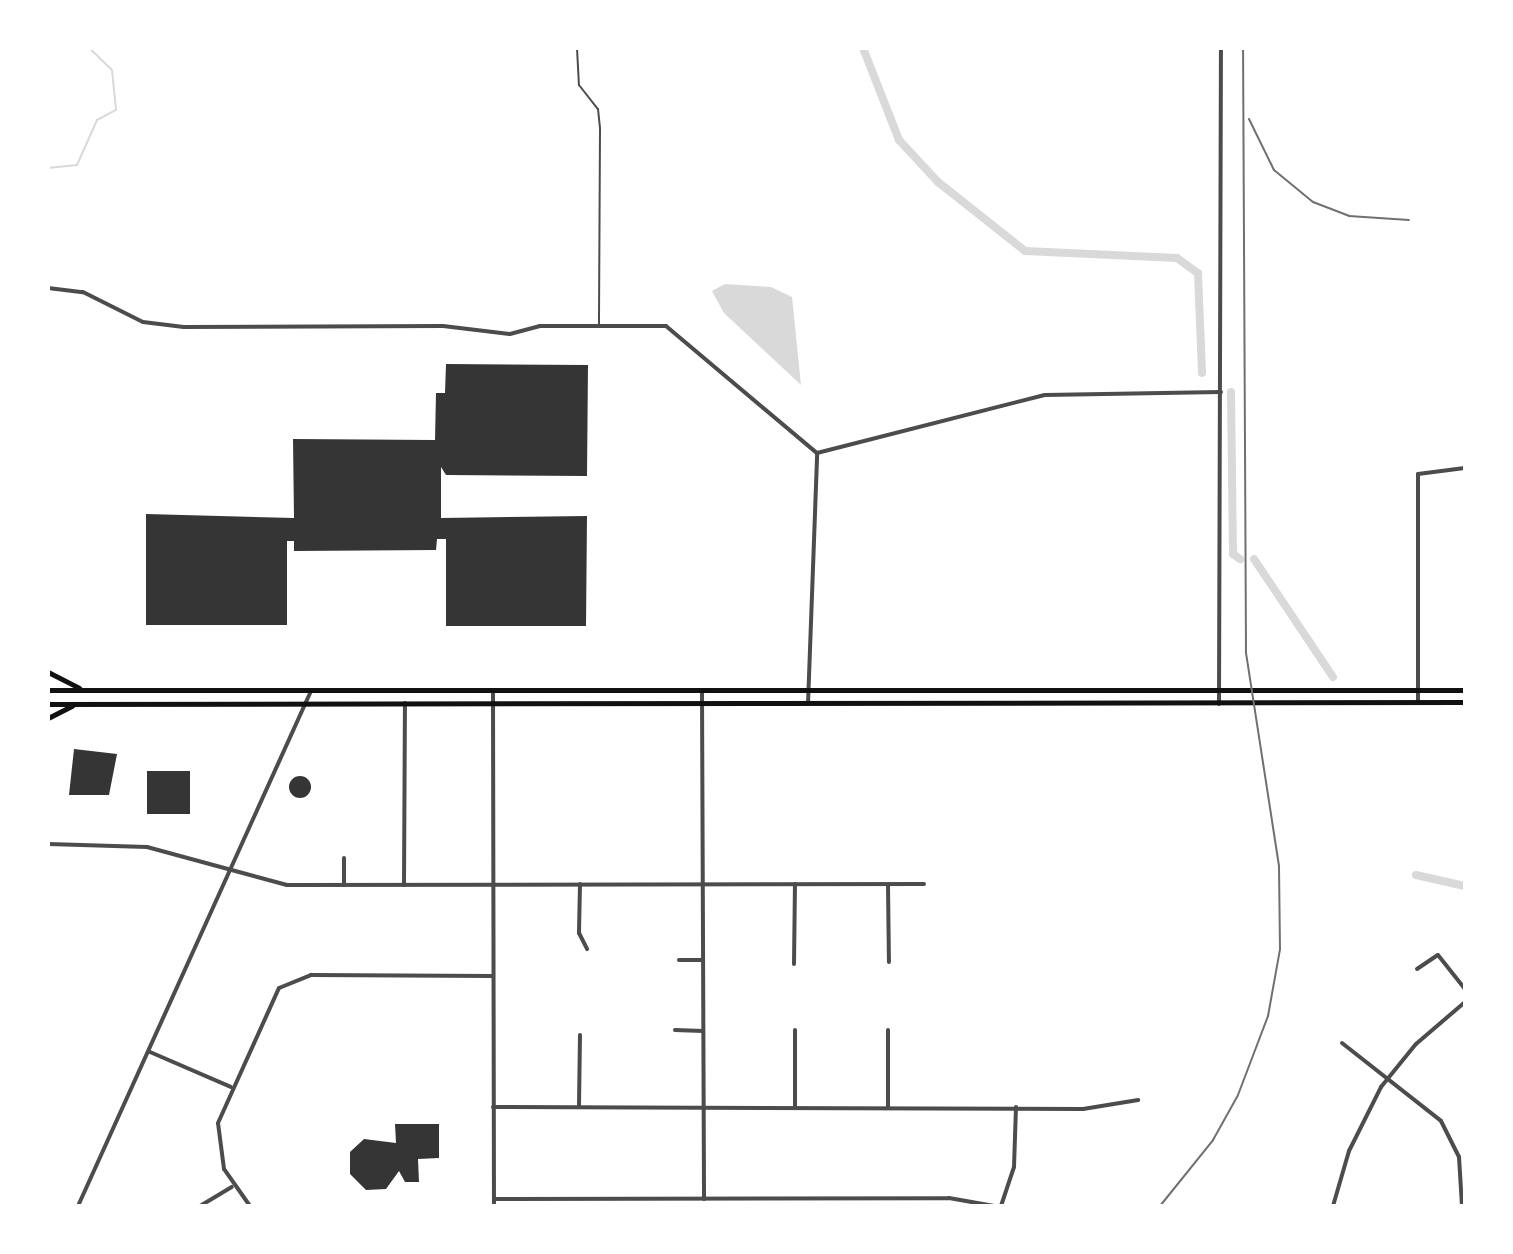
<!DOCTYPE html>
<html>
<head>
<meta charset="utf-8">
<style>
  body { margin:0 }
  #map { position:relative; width:1513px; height:1254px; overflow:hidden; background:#fff; font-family:"IBM Plex Serif",serif }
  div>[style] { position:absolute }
  .water>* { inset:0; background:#d9d9d9 }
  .stream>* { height:2px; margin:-1px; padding:0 1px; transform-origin:1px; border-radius:1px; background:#d9d9d9 }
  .canal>* { height:8px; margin:-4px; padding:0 4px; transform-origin:4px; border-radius:4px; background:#d9d9d9 }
  .building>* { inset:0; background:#353535 }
  .round { border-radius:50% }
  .service>* { height:2px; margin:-1px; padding:0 1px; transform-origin:1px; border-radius:1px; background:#4c4c4c }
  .minor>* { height:4px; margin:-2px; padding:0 2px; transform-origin:2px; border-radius:2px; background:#4c4c4c }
  .secondary>* { height:5px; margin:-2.5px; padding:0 2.5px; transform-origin:2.5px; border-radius:2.5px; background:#111 }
  .rail>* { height:2px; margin:-1px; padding:0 1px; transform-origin:1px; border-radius:1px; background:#707070 }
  span { translate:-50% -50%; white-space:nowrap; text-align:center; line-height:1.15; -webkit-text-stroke:8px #fff; paint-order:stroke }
  .frame { position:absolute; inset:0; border:50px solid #fff; pointer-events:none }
</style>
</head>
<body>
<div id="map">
  <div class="water">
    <div style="clip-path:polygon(725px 284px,771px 287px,792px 297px,801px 385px,724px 313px,712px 291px)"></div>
  </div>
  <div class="stream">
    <div style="left:48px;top:168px;width:29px;rotate:-6deg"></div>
    <div style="left:77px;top:165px;width:49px;rotate:-66deg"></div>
    <div style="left:97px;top:120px;width:21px;rotate:-28deg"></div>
    <div style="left:116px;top:110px;width:40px;rotate:-95.7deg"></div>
    <div style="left:112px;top:70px;width:32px;rotate:-136deg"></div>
  </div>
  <div class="canal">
    <div style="left:863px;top:48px;width:99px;rotate:68.6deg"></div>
    <div style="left:899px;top:140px;width:57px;rotate:47.1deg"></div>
    <div style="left:938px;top:182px;width:111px;rotate:38.4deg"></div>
    <div style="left:1025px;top:251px;width:152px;rotate:2.6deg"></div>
    <div style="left:1177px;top:258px;width:26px;rotate:36deg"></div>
    <div style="left:1198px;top:273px;width:100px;rotate:87.7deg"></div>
    <div style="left:1231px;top:392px;width:162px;rotate:89.3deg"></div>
    <div style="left:1233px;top:554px;width:9px;rotate:36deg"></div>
    <div style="left:1254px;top:559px;width:142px;rotate:56.2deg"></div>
    <div style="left:1416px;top:875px;width:50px;rotate:12.7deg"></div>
  </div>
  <div class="building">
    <div style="clip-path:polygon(446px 364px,588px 365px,587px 476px,446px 475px,441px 467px,441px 518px,587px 516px,586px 626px,446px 626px,446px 539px,437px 539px,436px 550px,294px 551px,294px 541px,287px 541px,287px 625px,146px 625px,146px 514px,294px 518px,293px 439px,435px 440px,436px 393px,445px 393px)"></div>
    <div style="clip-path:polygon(74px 749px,117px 754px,109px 795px,69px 795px)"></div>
    <div style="clip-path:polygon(147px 771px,190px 771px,190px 814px,147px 814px)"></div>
    <div class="round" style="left:289px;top:776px;width:22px;height:22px"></div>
    <div style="clip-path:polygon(395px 1124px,439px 1124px,439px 1158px,418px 1159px,419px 1182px,405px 1182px,399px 1171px,386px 1189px,366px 1190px,350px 1174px,350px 1152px,364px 1139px,396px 1143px)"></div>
  </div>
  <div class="service">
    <div style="left:577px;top:48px;width:37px;rotate:87deg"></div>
    <div style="left:579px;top:85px;width:31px;rotate:52deg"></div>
    <div style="left:598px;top:109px;width:20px;rotate:84deg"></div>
    <div style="left:600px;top:129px;width:195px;rotate:90.3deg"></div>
  </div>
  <div class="minor">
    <div style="left:48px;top:288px;width:35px;rotate:7deg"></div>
    <div style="left:83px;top:292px;width:67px;rotate:26.6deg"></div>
    <div style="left:143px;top:322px;width:41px;rotate:7deg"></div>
    <div style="left:184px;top:327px;width:259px;rotate:-0.2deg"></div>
    <div style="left:443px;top:326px;width:67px;rotate:6.8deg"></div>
    <div style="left:510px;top:334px;width:31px;rotate:-15deg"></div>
    <div style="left:540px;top:326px;width:126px"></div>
    <div style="left:666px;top:326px;width:197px;rotate:40.1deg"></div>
    <div style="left:817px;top:453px;width:235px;rotate:-14.3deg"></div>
    <div style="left:1045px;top:395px;width:176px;rotate:-1deg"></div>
    <div style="left:493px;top:691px;width:515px;rotate:89.89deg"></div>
    <div style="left:702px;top:692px;width:507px;rotate:89.77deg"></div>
    <div style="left:1418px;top:702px;width:228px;rotate:-90deg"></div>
    <div style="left:1418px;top:474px;width:47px;rotate:-7.3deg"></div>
    <div style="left:808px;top:704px;width:251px;rotate:-87.9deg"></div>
    <div style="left:1219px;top:704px;width:656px;rotate:-89.83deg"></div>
    <div style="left:48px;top:844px;width:99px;rotate:1.7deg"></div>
    <div style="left:147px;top:847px;width:145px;rotate:15.2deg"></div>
    <div style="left:287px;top:885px;width:637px;rotate:-0.09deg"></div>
    <div style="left:344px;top:858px;width:27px;rotate:90deg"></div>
    <div style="left:580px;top:884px;width:49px;rotate:91.2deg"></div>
    <div style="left:579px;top:933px;width:18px;rotate:63deg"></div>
    <div style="left:404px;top:885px;width:182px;rotate:-89.7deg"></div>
    <div style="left:888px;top:885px;width:77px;rotate:89.3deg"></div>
    <div style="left:679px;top:960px;width:24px"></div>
    <div style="left:794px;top:964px;width:80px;rotate:-89.3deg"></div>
    <div style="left:1417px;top:969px;width:25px;rotate:-34deg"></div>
    <div style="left:1438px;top:955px;width:43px;rotate:51.5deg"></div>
    <div style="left:675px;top:1030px;width:28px;rotate:2deg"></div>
    <div style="left:795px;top:1030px;width:77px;rotate:90deg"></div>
    <div style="left:888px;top:1030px;width:77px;rotate:90deg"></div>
    <div style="left:1342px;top:1043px;width:126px;rotate:38.2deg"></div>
    <div style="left:1441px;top:1121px;width:40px;rotate:63.4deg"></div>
    <div style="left:1459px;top:1157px;width:49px;rotate:86.5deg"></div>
    <div style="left:150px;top:1052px;width:88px;rotate:23.4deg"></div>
    <div style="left:579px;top:1106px;width:71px;rotate:-89.2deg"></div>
    <div style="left:493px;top:1107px;width:590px;rotate:0.19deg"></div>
    <div style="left:1083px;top:1109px;width:56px;rotate:-9.3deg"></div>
    <div style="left:494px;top:1199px;width:455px;rotate:-0.1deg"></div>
    <div style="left:949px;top:1198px;width:46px;rotate:10.1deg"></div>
    <div style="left:78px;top:1206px;width:565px;rotate:-65.66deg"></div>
    <div style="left:200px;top:1206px;width:37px;rotate:-31deg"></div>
    <div style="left:250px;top:1206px;width:45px;rotate:-125.1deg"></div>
    <div style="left:224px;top:1169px;width:46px;rotate:-97.4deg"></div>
    <div style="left:218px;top:1123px;width:148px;rotate:-65.7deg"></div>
    <div style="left:279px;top:988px;width:35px;rotate:-22deg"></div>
    <div style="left:311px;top:975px;width:181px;rotate:0.3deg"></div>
    <div style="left:1001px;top:1206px;width:41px;rotate:-71.6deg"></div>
    <div style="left:1014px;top:1167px;width:60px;rotate:-88.1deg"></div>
    <div style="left:1033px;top:1206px;width:74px"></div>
    <div style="left:1333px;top:1206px;width:57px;rotate:-73.8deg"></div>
    <div style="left:1349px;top:1151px;width:72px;rotate:-63.4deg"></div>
    <div style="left:1381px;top:1087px;width:55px;rotate:-50.9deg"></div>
    <div style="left:1416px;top:1044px;width:65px;rotate:-40.6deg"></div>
  </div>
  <div class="secondary">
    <div style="left:48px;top:672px;width:35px;rotate:27deg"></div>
    <div style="left:48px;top:690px;width:1417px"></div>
    <div style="left:48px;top:704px;width:1417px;rotate:-0.08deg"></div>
    <div style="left:48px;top:718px;width:27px;rotate:-27deg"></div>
  </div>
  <div class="rail">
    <div style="left:1249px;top:119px;width:57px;rotate:63.9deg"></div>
    <div style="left:1274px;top:170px;width:50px;rotate:39.4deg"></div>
    <div style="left:1313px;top:202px;width:39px;rotate:21deg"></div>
    <div style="left:1349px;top:216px;width:60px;rotate:3.8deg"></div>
    <div style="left:1160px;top:1206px;width:85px;rotate:-51.2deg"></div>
    <div style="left:1213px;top:1140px;width:51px;rotate:-60.9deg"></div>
    <div style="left:1238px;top:1095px;width:85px;rotate:-69.2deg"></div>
    <div style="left:1268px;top:1016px;width:68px;rotate:-79.8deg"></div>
    <div style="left:1280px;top:949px;width:83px;rotate:-90.7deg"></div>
    <div style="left:1279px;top:866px;width:217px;rotate:-98.8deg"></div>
    <div style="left:1246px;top:652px;width:604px;rotate:-90.28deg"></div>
  </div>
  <div class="frame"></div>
</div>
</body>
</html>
